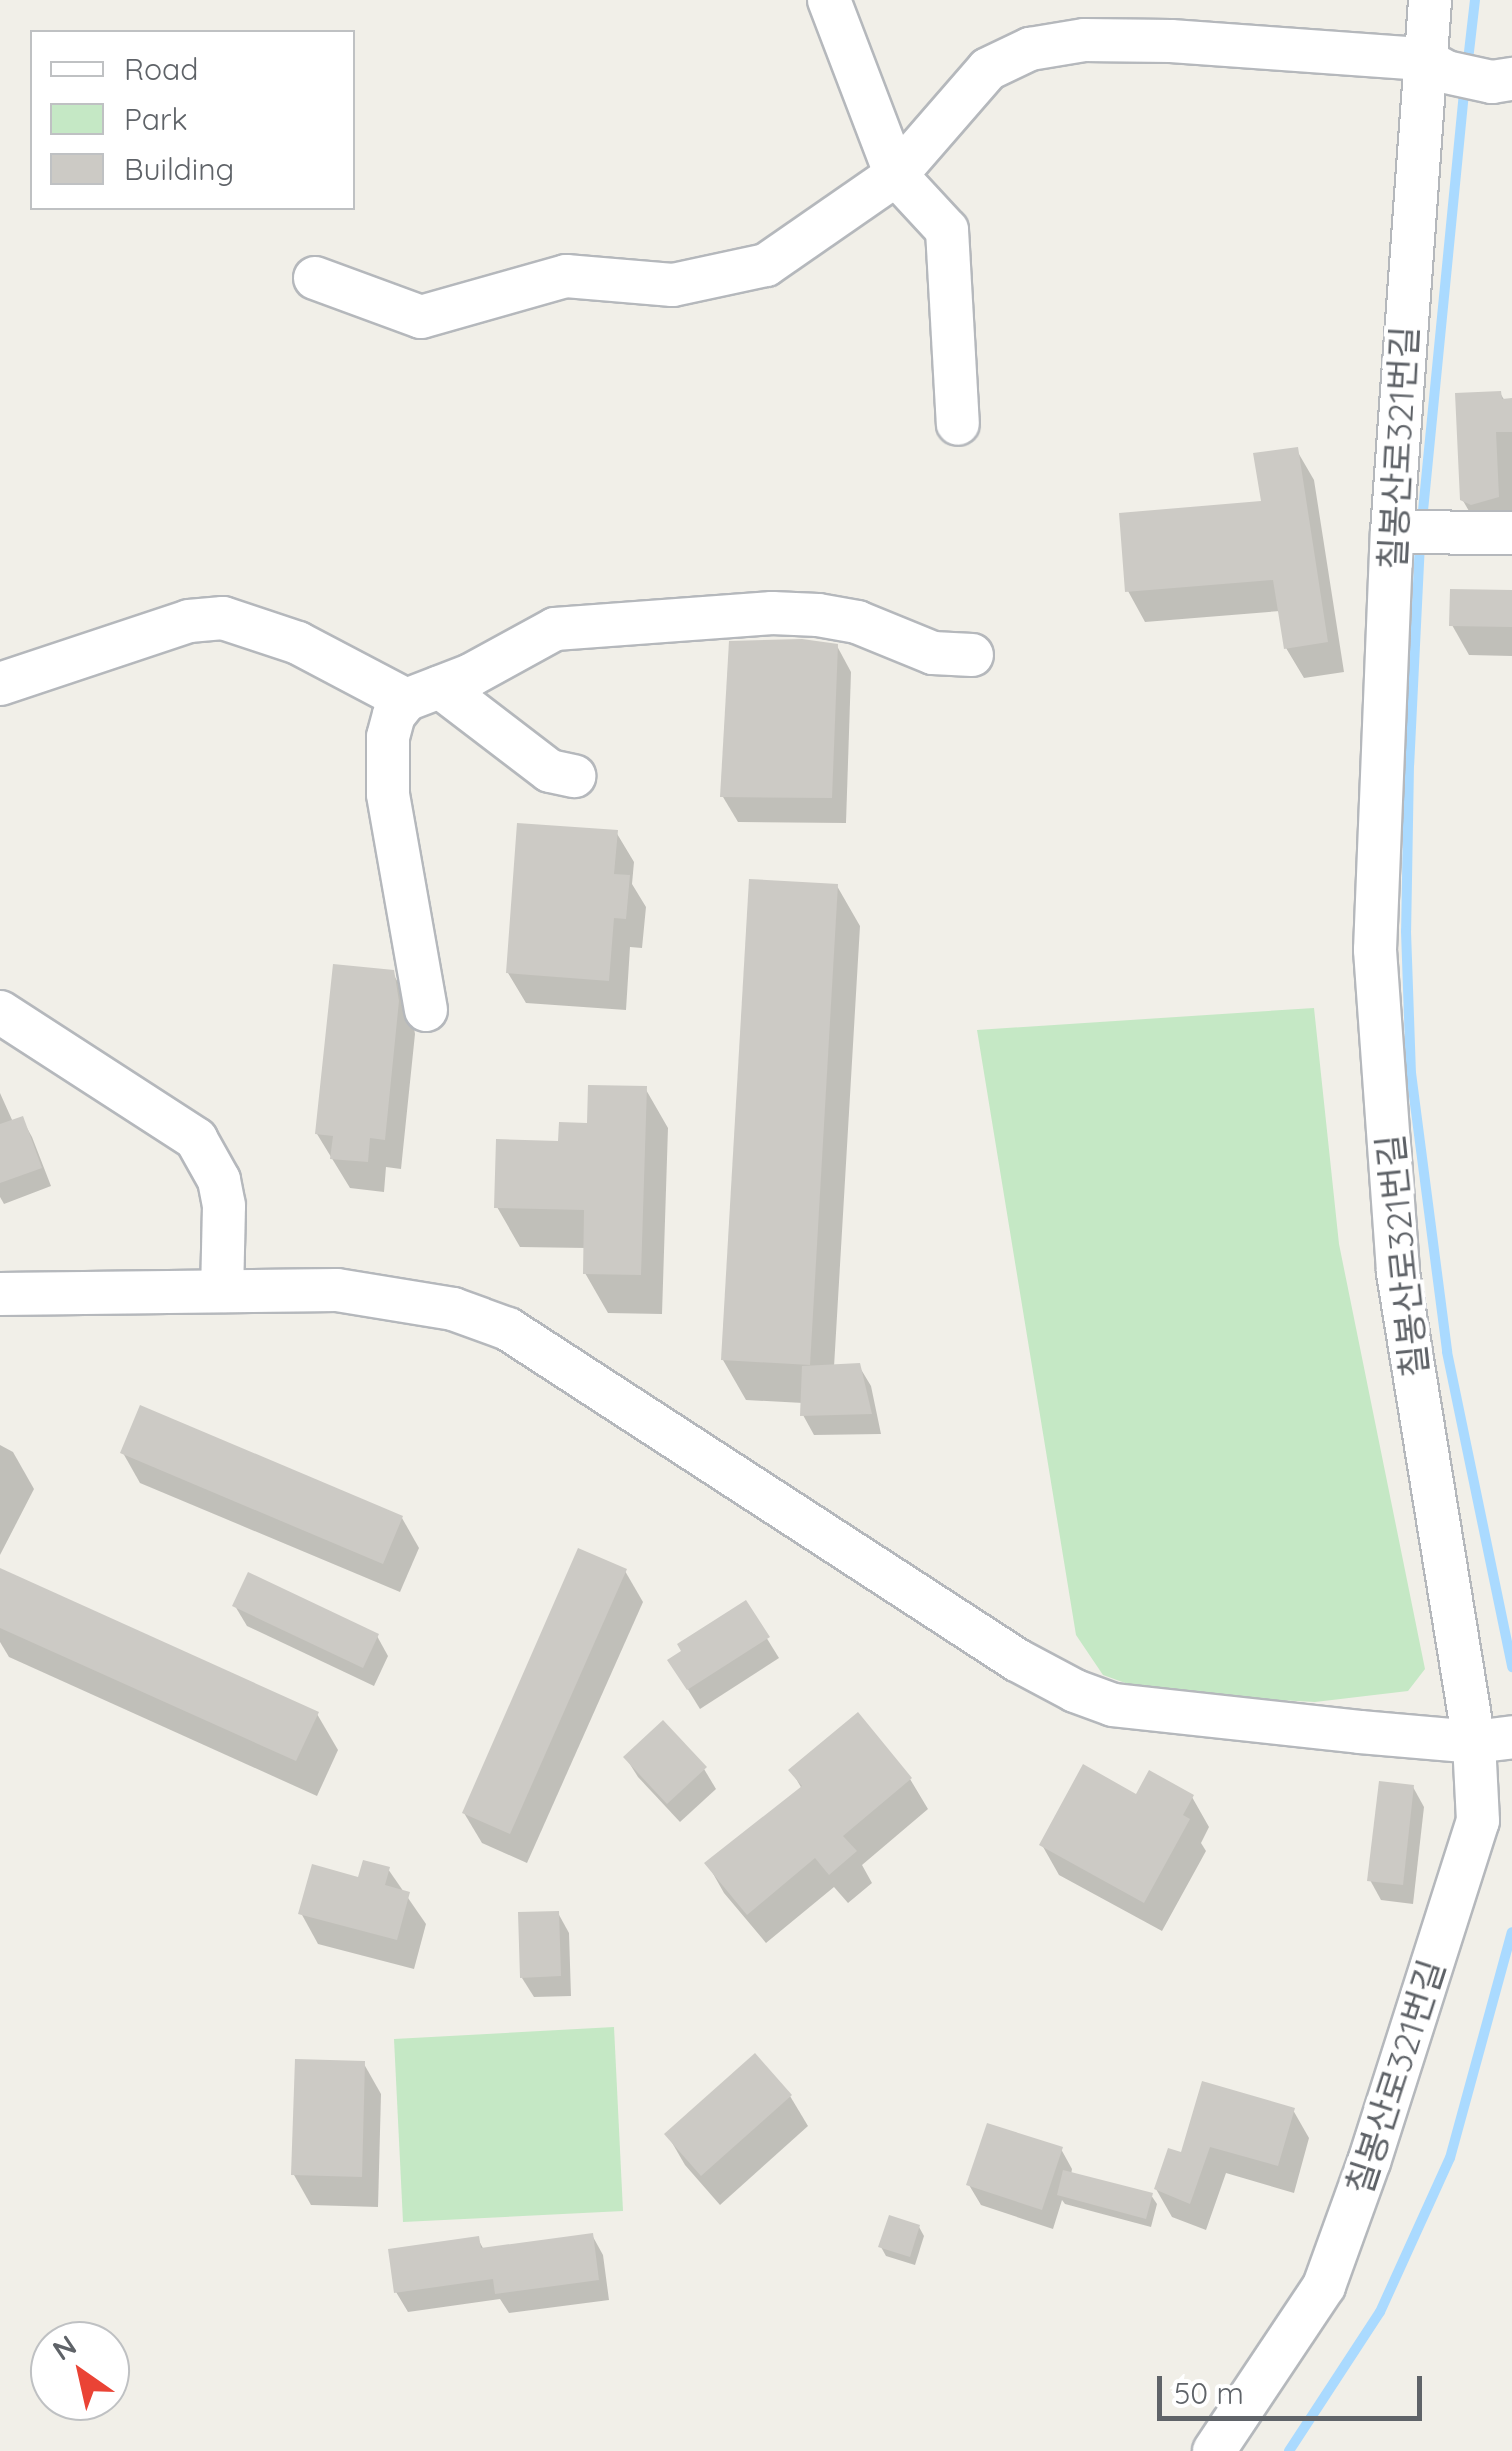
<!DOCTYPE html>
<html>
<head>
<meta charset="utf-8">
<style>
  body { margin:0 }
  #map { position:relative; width:1512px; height:2451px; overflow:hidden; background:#f1efe8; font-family:Quicksand,"Noto Sans KR",sans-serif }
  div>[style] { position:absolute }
  .green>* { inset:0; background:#c5e8c5 }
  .shadow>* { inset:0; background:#0003 }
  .stream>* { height:10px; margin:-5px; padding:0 5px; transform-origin:5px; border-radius:5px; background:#aadaff }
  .building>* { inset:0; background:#cccac5 }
  .roads { filter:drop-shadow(2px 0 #b5b8bc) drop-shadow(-2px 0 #b5b8bc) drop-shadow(0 2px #b5b8bc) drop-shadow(0 -2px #b5b8bc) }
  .minor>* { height:42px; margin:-21px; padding:0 21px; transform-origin:21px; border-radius:21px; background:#fff }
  span { translate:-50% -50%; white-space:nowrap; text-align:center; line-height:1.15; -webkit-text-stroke:8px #fff; paint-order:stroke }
  .street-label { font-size:35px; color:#5f6368 }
  .legend { position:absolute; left:30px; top:30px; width:325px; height:180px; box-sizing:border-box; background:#fff; border:2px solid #bfc1c3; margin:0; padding:12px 18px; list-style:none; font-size:30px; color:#5f6368 }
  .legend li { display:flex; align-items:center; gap:20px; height:50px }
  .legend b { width:50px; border:2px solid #bfc1c3 }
  .north { position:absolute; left:30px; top:2321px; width:100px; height:100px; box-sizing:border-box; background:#fff; border:2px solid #bfc1c3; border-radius:50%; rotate:326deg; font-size:28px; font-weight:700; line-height:40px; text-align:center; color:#5f6368 }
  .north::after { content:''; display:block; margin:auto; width:35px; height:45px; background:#ea4335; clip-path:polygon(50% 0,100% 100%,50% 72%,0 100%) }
  .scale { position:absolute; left:1157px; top:2376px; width:265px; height:45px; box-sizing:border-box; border:5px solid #5f6368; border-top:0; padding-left:12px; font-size:30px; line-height:35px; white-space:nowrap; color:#5f6368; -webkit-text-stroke:8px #fff; paint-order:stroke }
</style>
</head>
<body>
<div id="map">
  <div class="green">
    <div style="clip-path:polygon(1314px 1008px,1339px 1244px,1425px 1669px,1408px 1691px,1315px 1702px,1153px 1693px,1103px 1675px,1076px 1635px,977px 1030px)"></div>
    <div style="clip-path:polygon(614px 2027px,623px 2211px,403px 2222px,394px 2039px)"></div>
  </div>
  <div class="shadow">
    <div style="clip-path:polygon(1500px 393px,1505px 401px,1512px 401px,1512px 528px,1480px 530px,1462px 499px)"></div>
    <div style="clip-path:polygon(1296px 449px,1314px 480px,1344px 672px,1304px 678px,1286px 648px,1280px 611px,1145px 622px,1128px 591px,1264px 504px)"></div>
    <div style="clip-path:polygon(1512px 593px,1512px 656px,1469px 655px,1452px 625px)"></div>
    <div style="clip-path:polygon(837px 646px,851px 672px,846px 823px,738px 822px,723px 797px)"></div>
    <div style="clip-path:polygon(616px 832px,634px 862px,632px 884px,646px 907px,642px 948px,630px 947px,626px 1010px,526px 1003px,508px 973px)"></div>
    <div style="clip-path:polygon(837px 886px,860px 926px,834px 1367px,859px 1366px,871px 1386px,881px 1434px,814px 1435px,803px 1415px,803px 1403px,746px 1400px,723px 1360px)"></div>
    <div style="clip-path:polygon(392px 972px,410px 1003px,415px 1034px,401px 1169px,386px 1167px,384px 1192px,350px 1188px,317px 1134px)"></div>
    <div style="clip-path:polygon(645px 1088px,668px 1128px,662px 1314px,608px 1313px,585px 1273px,586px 1248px,520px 1247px,497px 1207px,561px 1143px)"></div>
    <div style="clip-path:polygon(0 1093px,13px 1122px,22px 1119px,32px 1137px,51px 1186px,4px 1204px,0 1197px)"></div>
    <div style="clip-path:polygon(0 1445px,13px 1452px,34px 1489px,0 1555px)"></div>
    <div style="clip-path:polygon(123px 1453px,402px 1518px,419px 1548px,400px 1592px,140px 1483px)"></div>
    <div style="clip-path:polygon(0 1571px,317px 1714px,338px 1750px,317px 1796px,9px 1657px,0 1642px)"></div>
    <div style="clip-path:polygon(625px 1571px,643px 1602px,527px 1863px,482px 1843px,464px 1813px)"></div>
    <div style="clip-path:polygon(745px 1603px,779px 1658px,700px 1709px,682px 1680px)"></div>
    <div style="clip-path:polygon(235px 1606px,377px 1636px,388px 1656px,374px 1686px,247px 1626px)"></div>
    <div style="clip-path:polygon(626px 1758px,704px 1769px,716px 1789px,680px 1822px,638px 1777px)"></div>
    <div style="clip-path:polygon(791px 1770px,910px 1779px,928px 1809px,862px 1865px,872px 1883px,848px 1903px,834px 1887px,766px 1943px,724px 1893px,707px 1863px,802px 1789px)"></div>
    <div style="clip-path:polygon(1413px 1787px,1424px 1807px,1413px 1904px,1381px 1900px,1370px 1880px)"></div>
    <div style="clip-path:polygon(1137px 1797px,1192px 1797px,1209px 1827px,1201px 1843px,1206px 1851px,1162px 1931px,1059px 1875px,1042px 1845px)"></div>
    <div style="clip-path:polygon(388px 1869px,426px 1924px,414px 1969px,318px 1944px,301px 1913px)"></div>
    <div style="clip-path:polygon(558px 1913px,569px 1933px,571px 1996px,534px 1997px,522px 1978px)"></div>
    <div style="clip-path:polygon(364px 2064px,381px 2094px,378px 2207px,311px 2205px,294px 2175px)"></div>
    <div style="clip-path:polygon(790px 2096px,808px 2126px,720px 2205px,685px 2165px,667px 2134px)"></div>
    <div style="clip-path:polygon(1293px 2110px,1309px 2138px,1294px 2193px,1226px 2173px,1206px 2230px,1172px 2217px,1156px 2189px,1183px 2155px)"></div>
    <div style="clip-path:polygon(1061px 2149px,1072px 2169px,1071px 2175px,1151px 2195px,1157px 2204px,1151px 2227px,1065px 2204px,1062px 2200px,1053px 2229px,981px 2205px,969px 2185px)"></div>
    <div style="clip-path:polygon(919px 2227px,924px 2236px,915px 2265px,886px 2256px,881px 2247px)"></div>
    <div style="clip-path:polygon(592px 2235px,603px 2255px,609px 2300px,509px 2313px,500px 2299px,408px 2312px,396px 2292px,478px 2239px,484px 2250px)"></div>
  </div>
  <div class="stream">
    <div style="left:1467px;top:69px;width:69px;rotate:-83.4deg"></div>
    <div style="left:1422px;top:521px;width:438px;rotate:-84.4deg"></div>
    <div style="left:1420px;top:543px;width:222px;rotate:92.8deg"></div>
    <div style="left:1409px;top:765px;width:166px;rotate:91deg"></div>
    <div style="left:1406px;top:931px;width:142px;rotate:88deg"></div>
    <div style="left:1411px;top:1073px;width:281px;rotate:82.6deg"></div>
    <div style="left:1447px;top:1352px;width:322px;rotate:78.3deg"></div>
    <div style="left:1289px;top:2451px;width:166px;rotate:-56.8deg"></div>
    <div style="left:1380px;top:2312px;width:169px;rotate:-65.6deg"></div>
    <div style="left:1450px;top:2158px;width:234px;rotate:-74.7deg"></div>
  </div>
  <div class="building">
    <div style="clip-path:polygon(1501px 391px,1502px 399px,1512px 398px,1512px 432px,1496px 432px,1499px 497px,1471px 505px,1460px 500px,1455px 393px)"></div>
    <div style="clip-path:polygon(1298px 447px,1328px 642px,1284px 649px,1273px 580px,1125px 592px,1119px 513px,1261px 501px,1253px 453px)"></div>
    <div style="clip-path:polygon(1450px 589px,1512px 590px,1512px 627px,1449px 626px)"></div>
    <div style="clip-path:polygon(802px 639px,838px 644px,832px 798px,720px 797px,729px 641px)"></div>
    <div style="clip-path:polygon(517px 823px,618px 830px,614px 874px,630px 875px,626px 919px,614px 918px,609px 981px,506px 973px)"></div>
    <div style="clip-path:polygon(749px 879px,838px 884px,810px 1365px,721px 1360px)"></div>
    <div style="clip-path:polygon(333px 964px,394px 970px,399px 1001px,385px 1140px,370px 1138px,368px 1162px,330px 1159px,333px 1136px,315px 1134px)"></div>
    <div style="clip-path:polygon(588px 1085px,647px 1086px,641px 1275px,583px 1274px,584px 1210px,494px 1208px,496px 1139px,558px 1141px,559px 1122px,587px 1123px)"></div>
    <div style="clip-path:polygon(23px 1116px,42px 1168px,0 1183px,0 1124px)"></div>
    <div style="clip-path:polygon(860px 1363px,872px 1414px,800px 1416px,802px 1366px)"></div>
    <div style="clip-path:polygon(140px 1405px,403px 1516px,383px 1564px,120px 1453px)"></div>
    <div style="clip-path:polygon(578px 1548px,627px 1569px,510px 1834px,462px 1813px)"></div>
    <div style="clip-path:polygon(0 1568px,319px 1712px,296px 1761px,0 1628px)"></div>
    <div style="clip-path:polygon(248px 1572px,379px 1634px,363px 1668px,232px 1606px)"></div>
    <div style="clip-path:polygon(746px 1600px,770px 1637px,687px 1690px,667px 1660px,681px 1651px,677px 1644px)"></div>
    <div style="clip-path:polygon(858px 1712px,912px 1778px,843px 1836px,857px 1851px,829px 1875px,815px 1858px,747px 1915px,704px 1863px,802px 1786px,788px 1770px)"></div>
    <div style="clip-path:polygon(663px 1720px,707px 1767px,667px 1804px,623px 1757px)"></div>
    <div style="clip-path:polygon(1083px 1764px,1136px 1794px,1149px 1770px,1194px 1795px,1183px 1815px,1190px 1819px,1144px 1903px,1039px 1845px)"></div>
    <div style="clip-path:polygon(1379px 1781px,1414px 1785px,1403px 1885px,1367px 1881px)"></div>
    <div style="clip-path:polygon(363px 1860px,390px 1867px,385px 1885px,410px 1892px,397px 1940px,298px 1914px,312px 1864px,358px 1877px)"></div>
    <div style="clip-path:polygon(559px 1911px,561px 1976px,520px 1978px,518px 1912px)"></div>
    <div style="clip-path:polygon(755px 2053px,792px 2095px,701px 2176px,664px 2134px)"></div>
    <div style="clip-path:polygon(295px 2059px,365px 2061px,362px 2177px,291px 2175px)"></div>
    <div style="clip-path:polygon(1202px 2081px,1295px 2108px,1278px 2166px,1210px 2147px,1190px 2204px,1154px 2189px,1168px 2148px,1181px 2152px)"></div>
    <div style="clip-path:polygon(987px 2123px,1063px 2147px,1042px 2210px,966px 2185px)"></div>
    <div style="clip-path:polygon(1063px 2170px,1153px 2193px,1146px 2219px,1057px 2195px)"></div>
    <div style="clip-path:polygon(889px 2215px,920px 2225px,910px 2257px,878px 2247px)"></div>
    <div style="clip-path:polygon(593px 2233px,599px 2280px,495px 2294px,493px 2279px,394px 2293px,388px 2249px,479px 2236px,481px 2248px)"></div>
  </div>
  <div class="roads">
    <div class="minor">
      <div style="left:829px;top:0;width:187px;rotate:69.1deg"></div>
      <div style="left:896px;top:175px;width:75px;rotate:47.2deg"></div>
      <div style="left:947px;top:230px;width:194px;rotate:86.8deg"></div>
      <div style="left:315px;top:278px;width:113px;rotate:20.2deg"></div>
      <div style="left:421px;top:317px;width:151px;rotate:-15.8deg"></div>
      <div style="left:566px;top:276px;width:107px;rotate:4.8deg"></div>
      <div style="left:673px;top:285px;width:95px;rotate:-12.1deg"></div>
      <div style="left:766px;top:265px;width:158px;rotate:-34.7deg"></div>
      <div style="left:896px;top:175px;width:140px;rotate:-49deg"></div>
      <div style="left:988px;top:69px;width:47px;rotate:-25.5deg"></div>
      <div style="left:1030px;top:49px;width:55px;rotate:-9.5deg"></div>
      <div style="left:1084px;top:40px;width:87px;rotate:0.7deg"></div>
      <div style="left:1171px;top:41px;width:253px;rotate:4.1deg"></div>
      <div style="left:1423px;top:59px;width:26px;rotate:29deg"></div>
      <div style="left:1446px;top:72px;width:47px;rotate:12.3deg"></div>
      <div style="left:1492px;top:82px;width:20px;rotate:-9deg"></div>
      <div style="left:1392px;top:532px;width:120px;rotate:0.5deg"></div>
      <div style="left:0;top:684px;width:199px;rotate:-18.4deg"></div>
      <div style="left:189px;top:621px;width:34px;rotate:-5deg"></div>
      <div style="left:223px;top:618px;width:79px;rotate:18.4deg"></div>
      <div style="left:298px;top:643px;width:122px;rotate:27.8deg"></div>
      <div style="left:440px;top:687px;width:138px;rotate:37.4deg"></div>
      <div style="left:550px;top:771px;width:25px;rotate:12deg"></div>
      <div style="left:426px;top:1010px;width:219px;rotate:-100deg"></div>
      <div style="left:388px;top:794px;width:57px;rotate:-90deg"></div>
      <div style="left:388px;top:737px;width:23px;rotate:-75deg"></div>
      <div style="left:394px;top:715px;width:19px;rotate:-51deg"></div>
      <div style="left:406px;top:700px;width:70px;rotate:-21deg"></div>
      <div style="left:471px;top:675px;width:96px;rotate:-28.7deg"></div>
      <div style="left:555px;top:629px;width:218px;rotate:-4.2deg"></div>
      <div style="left:772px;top:613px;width:46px;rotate:2.5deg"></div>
      <div style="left:818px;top:615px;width:40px;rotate:10deg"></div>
      <div style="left:857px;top:622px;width:82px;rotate:22.2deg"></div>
      <div style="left:933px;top:653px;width:39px;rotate:3deg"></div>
      <div style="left:0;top:1012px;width:234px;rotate:32.9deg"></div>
      <div style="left:196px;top:1139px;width:47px;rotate:60.7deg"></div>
      <div style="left:219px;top:1180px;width:26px;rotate:79deg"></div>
      <div style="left:224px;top:1206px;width:85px;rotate:91.3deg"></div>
      <div style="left:0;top:1294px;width:337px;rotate:-0.7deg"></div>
      <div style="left:337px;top:1290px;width:118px;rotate:9.3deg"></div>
      <div style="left:453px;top:1309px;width:59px;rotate:20deg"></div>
      <div style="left:508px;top:1329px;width:607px;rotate:33.04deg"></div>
      <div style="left:1017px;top:1660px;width:66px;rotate:28.1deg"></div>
      <div style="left:1075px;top:1691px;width:40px;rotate:20.2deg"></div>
      <div style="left:1113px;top:1705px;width:248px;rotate:6.2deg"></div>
      <div style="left:1360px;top:1732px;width:114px;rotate:5deg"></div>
      <div style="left:1474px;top:1742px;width:38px;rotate:-7deg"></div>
      <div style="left:1214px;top:2451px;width:198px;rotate:-56.3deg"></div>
      <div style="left:1324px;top:2286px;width:132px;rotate:-70.1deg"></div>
      <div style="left:1369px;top:2162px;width:358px;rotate:-72.3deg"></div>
      <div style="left:1478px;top:1821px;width:79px;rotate:-92.9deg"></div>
      <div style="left:1474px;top:1742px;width:477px;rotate:-99.2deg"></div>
      <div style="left:1398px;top:1271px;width:322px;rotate:-94.1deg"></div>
      <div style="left:1375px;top:950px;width:418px;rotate:-87.7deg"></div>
      <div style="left:1392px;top:532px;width:533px;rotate:-85.91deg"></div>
    </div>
  </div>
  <div class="street-label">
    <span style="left:1398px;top:448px;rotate:-87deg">칠봉산로321번길</span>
    <span style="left:1402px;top:1256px;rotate:-96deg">칠봉산로321번길</span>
    <span style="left:1395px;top:2077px;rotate:-72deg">칠봉산로321번길</span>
  </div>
  <ul class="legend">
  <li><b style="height:12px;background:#fff"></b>Road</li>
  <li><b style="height:28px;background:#c5e8c5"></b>Park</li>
  <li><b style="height:28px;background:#cccac5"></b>Building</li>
  </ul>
  <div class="north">N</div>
  <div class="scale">50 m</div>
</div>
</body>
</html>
